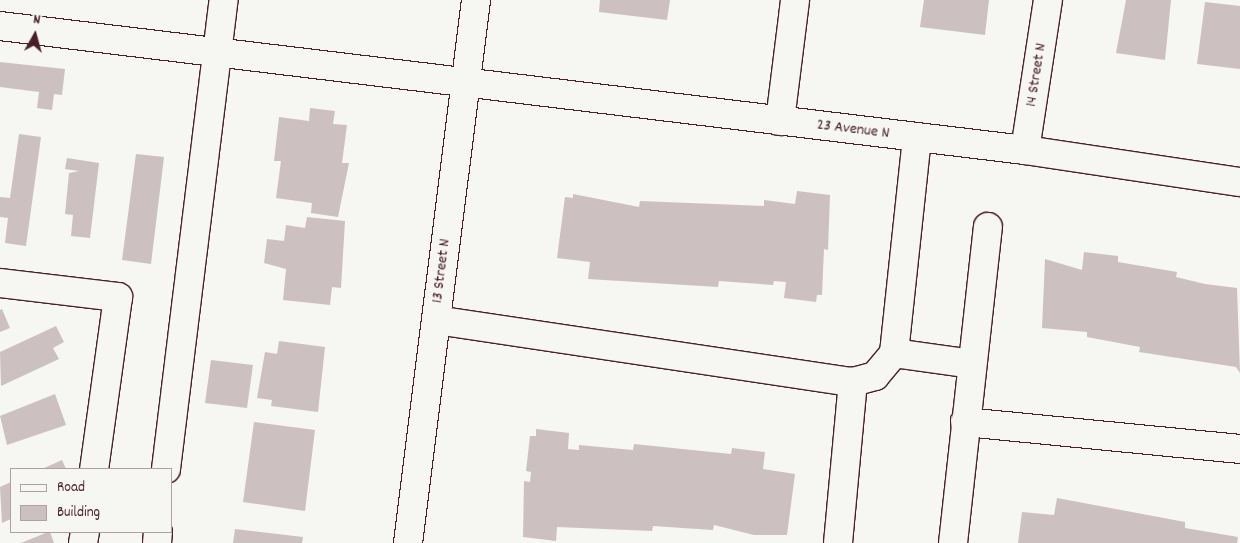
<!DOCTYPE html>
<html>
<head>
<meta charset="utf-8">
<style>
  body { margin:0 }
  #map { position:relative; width:1240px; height:543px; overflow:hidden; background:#f6f6f2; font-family:Dekko,sans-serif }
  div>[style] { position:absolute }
  .building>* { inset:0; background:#ccc1c0 }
  .roads { filter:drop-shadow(1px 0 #4a1f2b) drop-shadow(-1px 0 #4a1f2b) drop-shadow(0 1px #4a1f2b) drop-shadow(0 -1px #4a1f2b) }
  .minor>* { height:28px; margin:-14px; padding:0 14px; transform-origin:14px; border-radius:14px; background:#f6f6f2 }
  span { translate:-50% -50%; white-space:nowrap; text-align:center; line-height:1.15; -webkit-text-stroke:5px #f6f6f2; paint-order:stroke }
  .street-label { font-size:16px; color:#4a1f2b }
  .legend { position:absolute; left:10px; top:468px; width:162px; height:65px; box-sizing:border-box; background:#f6f6f2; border:1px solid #b1a0a2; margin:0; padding:6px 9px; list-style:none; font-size:15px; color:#4a1f2b }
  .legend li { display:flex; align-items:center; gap:10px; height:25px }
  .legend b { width:25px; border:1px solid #b1a0a2 }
  .north { position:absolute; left:10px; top:10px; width:50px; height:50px; -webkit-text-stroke:4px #f6f6f2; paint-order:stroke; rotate:7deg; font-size:14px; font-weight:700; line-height:20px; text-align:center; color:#4a1f2b }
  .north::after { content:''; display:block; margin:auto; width:18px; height:22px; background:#4a1f2b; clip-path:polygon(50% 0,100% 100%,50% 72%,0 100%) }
</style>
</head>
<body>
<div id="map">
  <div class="building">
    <div style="clip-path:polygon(600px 0,670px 0,667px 20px,599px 12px)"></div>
    <div style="clip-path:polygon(924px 0,989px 0,985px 35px,920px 27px)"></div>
    <div style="clip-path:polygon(1126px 0,1171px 0,1165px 60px,1116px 53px)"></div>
    <div style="clip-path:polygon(1205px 2px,1240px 6px,1240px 69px,1197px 64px)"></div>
    <div style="clip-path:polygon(0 62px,65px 69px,62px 95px,54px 94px,52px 110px,37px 108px,39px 92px,0 87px)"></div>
    <div style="clip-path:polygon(310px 108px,335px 111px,333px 124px,347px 125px,342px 163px,349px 163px,338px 217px,311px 213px,312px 203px,276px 198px,281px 161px,274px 161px,279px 117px,309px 121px)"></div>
    <div style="clip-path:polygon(19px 134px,41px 137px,26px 246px,5px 243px,8px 218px,0 217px,0 197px,10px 198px)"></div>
    <div style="clip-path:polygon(136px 154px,164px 157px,151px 264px,122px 260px)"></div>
    <div style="clip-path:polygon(67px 158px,99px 163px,90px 238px,71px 236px,73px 215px,65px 214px,69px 173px,79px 171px,65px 169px)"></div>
    <div style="clip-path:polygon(797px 191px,830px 195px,828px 250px,824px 249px,822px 295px,817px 295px,816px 302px,784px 298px,786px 282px,774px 281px,773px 285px,719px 281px,718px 287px,588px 279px,590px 262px,557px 258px,565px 197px,573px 198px,573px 194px,639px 207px,640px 201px,764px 206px,764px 200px,795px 204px)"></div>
    <div style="clip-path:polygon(307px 217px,345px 221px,341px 288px,332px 287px,330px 305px,283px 300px,286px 269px,264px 263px,267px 239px,284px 241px,286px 225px,305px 228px)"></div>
    <div style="clip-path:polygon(1084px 252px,1118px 256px,1118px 262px,1177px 272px,1176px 277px,1205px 284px,1237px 288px,1240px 373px,1236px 367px,1139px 352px,1140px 347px,1087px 337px,1087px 332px,1042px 328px,1045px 259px,1082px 270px)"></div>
    <div style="clip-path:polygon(2px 309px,10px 328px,0 332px,0 310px)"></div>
    <div style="clip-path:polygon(56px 326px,64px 342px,53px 348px,59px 359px,1px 386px,0 352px)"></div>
    <div style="clip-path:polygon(279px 341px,325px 347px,318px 412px,271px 406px,272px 400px,257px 398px,265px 352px,277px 354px)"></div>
    <div style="clip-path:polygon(211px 360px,253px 365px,247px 408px,205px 403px)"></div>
    <div style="clip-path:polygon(55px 394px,66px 425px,7px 445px,0 416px)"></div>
    <div style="clip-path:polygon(254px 422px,315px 430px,305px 511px,243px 502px)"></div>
    <div style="clip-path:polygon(536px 429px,569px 433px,568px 449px,579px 450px,579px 445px,633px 450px,634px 444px,731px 454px,732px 448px,765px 452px,763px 469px,795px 474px,787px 535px,754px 535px,714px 525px,713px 530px,653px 526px,652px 531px,557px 527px,556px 541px,523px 537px,524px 481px,530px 482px,531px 472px,526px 471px,530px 436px,536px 436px)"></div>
    <div style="clip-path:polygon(62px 460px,66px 469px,42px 469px)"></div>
    <div style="clip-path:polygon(11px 482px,11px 519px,2px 523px,0 487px)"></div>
    <div style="clip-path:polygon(1057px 498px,1185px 522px,1185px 528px,1238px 537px,1237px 543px,1018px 543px,1022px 512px,1054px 515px)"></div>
    <div style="clip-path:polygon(235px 529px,303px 537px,302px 543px,233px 543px)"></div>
    <div style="clip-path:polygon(50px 532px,54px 543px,21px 543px,48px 532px)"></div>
  </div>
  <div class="roads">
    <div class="minor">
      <div style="left:0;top:26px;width:1032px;rotate:6.9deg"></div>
      <div style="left:1025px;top:150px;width:217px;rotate:8.5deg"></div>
      <div style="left:780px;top:121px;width:122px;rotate:-82.9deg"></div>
      <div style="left:1025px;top:150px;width:152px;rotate:-81.3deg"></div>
      <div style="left:0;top:283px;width:119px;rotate:6.8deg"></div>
      <div style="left:118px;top:297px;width:174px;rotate:97.9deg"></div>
      <div style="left:436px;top:320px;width:422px;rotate:8.5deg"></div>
      <div style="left:853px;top:382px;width:23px;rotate:-15deg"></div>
      <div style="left:875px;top:376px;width:30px;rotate:-50deg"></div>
      <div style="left:894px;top:353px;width:217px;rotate:-83.9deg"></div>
      <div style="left:894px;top:353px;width:79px;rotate:8deg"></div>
      <div style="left:965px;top:422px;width:276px;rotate:5.6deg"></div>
      <div style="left:166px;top:469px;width:473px;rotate:-83deg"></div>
      <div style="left:83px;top:543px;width:11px;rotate:-80deg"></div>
      <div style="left:157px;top:543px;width:11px;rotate:-85deg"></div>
      <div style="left:408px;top:543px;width:547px;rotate:-82.86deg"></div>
      <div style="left:838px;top:543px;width:162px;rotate:-84.7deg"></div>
      <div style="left:953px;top:543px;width:318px;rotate:-83.7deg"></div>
    </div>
  </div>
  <div class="street-label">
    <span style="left:1037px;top:75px;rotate:-81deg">14 Street N</span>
    <span style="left:853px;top:130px;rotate:7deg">23 Avenue N</span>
    <span style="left:442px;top:271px;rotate:-83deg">13 Street N</span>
  </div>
  <ul class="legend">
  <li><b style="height:6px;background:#f6f6f2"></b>Road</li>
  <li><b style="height:14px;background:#ccc1c0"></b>Building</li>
  </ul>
  <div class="north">N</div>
</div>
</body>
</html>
